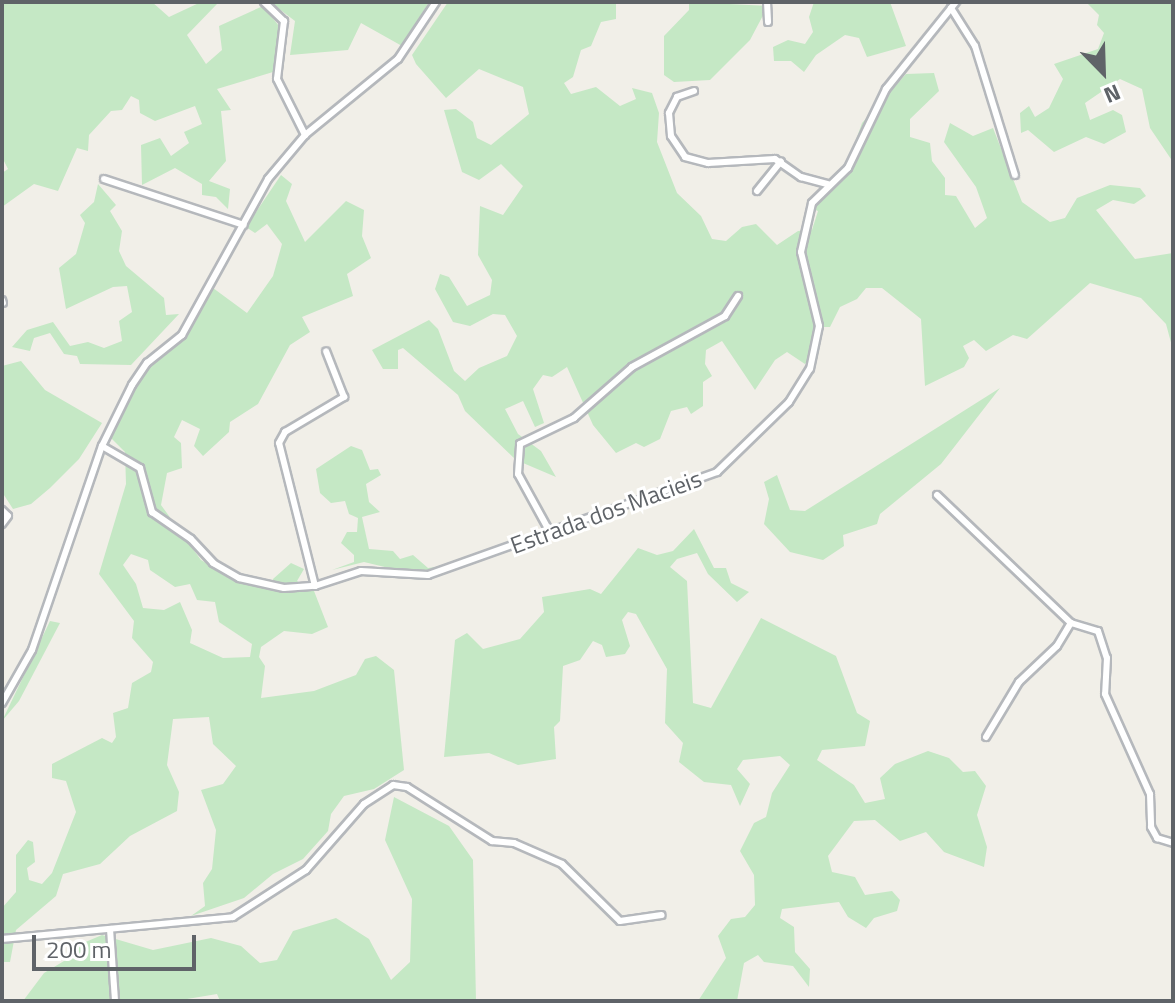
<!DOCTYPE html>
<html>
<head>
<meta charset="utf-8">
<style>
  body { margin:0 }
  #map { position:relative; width:1175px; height:1003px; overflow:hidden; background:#f1efe8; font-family:"Titillium Web",sans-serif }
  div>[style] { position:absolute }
  .green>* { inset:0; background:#c5e8c5 }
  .roads { filter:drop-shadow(2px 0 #b5b8bc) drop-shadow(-2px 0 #b5b8bc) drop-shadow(0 2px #b5b8bc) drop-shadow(0 -2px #b5b8bc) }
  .minor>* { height:6px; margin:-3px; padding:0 3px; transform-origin:3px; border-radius:3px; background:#fff }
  span { translate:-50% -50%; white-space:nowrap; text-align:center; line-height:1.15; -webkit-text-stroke:6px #fff; paint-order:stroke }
  .street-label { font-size:24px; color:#5f6368 }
  .frame { position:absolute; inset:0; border:4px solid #5f6368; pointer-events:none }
  .north { position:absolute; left:1063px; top:32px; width:80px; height:80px; -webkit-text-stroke:6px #fff; paint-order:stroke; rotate:157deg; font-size:22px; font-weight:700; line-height:32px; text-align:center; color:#5f6368 }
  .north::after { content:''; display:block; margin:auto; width:28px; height:36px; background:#5f6368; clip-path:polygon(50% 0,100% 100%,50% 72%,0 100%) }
  .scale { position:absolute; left:32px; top:935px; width:164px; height:36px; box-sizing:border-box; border:4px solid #5f6368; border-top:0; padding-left:10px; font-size:24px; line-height:28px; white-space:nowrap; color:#5f6368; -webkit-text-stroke:6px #fff; paint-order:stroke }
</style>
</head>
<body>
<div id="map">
  <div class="green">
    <div style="clip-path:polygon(2px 2px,152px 2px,169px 17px,201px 2px,226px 2px,218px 3px,187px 35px,206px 64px,222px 50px,219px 26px,263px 6px,279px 26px,273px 72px,217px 89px,231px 110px,221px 111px,226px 161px,209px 181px,230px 189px,228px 209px,216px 197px,202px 195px,202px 184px,175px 168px,142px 185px,141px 145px,160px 138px,171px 156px,189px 143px,184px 132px,202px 124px,195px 106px,155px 121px,140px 113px,139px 100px,131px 96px,122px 110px,111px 111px,89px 135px,88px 151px,77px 148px,58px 191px,34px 184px,2px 207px,2px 173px,8px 169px,2px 157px)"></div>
    <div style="clip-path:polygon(270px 2px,429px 2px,402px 46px,361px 23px,348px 50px,290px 55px,295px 21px)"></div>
    <div style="clip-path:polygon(448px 2px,616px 2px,616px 19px,601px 22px,591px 46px,581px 50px,573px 77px,564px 83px,571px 94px,596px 87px,620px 106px,636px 99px,632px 88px,652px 93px,659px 113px,657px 142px,677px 193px,701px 216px,712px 239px,726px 241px,742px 227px,756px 224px,777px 245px,798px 231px,812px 230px,818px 211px,808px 207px,823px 183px,846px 168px,862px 123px,906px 74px,934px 73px,939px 91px,910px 119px,910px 137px,930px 143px,932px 161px,945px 178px,945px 195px,956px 196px,975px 228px,987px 218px,976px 187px,944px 142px,950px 123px,973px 136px,993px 128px,1022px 202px,1050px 222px,1065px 218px,1077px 198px,1110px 185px,1140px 188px,1146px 196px,1134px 204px,1113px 200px,1096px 210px,1135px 259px,1173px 253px,1173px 350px,1166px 324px,1141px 298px,1090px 283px,1027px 339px,1013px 335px,986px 351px,974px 340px,963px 346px,969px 358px,964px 367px,925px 386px,921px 319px,882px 288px,866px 288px,857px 299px,840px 307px,830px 327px,821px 327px,815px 353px,805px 364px,787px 352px,775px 360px,755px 390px,722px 341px,706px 350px,705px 364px,712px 376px,703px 382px,703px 406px,691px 414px,687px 407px,671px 411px,660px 439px,644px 447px,636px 443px,616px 453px,593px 425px,567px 367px,552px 377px,543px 375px,533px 389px,544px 423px,535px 427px,523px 401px,505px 409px,518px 434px,541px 451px,556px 477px,516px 460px,465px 411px,458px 395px,403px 348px,398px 350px,398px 369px,383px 369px,372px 350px,429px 320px,438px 329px,454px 371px,465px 381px,479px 368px,507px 356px,517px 336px,505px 315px,493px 314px,470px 326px,453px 322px,435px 289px,440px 274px,449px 277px,467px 306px,490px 295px,492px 280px,478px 255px,480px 206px,503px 215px,523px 186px,501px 164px,479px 180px,462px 172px,444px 110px,456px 109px,473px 122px,477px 138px,491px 145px,529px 114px,523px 87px,479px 69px,446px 98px,416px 64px,412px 55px)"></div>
    <div style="clip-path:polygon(689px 2px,768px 6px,750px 40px,710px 80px,674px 82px,664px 75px,664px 36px,689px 10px)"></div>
    <div style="clip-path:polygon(814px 2px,890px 2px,906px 46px,867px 57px,859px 38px,845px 35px,816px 55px,804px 72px,791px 61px,774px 61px,773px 47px,788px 40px,805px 44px,813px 32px,809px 17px)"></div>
    <div style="clip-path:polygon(1086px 2px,1173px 2px,1173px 162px,1150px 128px,1142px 89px,1120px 79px,1085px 103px,1090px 120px,1113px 110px,1122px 115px,1126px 132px,1104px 144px,1086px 137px,1054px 152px,1028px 130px,1021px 133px,1020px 113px,1029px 106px,1035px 117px,1049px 108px,1063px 79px,1054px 64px,1098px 49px,1104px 33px,1097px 25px,1099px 15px)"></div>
    <div style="clip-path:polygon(evenodd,281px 175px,292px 184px,286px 201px,305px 242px,346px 201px,364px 210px,362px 236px,371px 258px,347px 274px,353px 296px,302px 317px,310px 332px,290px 345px,258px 404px,230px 422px,229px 432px,203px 456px,194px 446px,200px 429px,182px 420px,174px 437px,181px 443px,182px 468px,167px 473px,161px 505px,201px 560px,239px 582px,274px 591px,273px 579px,291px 563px,304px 569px,297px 581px,314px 591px,328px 627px,312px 634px,284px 631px,261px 647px,259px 657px,265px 666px,261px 698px,314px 691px,356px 675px,365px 659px,376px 656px,394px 670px,404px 770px,374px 789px,344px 796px,331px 814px,328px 831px,303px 859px,273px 874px,244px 898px,191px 916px,205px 906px,203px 883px,212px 869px,216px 830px,201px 790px,223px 784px,236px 766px,213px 744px,209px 717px,173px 719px,167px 765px,179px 792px,177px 811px,130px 836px,100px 864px,63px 874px,56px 896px,16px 930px,10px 962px,2px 962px,2px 908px,16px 892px,16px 855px,28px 840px,33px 842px,35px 862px,27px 868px,29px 880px,42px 884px,52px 873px,76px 812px,66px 781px,52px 778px,52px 764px,102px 738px,112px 743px,116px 737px,113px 713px,128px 708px,132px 683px,151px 672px,153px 662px,132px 638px,134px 621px,99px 574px,126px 484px,125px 452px,109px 436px,146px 365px,179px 343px,213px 288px,247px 313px,273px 276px,282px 244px,267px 224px,255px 233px,246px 227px,281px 175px,131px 554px,148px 560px,150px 570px,175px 587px,190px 584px,197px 600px,215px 602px,219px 622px,252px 644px,250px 657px,223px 658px,190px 643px,192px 630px,180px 602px,164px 610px,143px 608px,136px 584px,123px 565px,131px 554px)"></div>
    <div style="clip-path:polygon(98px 184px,116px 205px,110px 211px,122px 231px,119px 251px,126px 266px,164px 298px,166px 315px,179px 314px,131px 365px,80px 364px,77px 356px,64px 354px,50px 333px,34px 338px,30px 351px,12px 347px,27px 330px,53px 322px,70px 346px,88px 342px,104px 348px,122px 341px,119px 321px,132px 312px,127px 286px,113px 287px,66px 309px,59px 268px,76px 254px,85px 223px,80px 215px,94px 202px)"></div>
    <div style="clip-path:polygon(21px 361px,45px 390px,102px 423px,79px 459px,50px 488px,31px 504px,13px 509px,2px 492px,2px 366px)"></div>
    <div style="clip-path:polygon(1000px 388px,941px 464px,880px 514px,877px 524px,843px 535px,844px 546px,823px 560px,790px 552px,764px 524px,769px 499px,764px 482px,777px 475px,790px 510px,805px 511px)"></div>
    <div style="clip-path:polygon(351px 446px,362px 450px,370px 470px,378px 469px,381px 475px,366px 484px,369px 502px,380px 512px,362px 517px,369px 549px,393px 551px,400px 559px,413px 555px,428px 568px,442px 566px,414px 574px,364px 562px,332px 570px,354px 562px,354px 555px,341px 543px,347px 532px,357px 532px,358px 518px,349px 514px,345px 501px,331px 503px,320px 493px,316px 469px)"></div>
    <div style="clip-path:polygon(694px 529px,714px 568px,726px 568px,731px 583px,749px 592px,737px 602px,708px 574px,697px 553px,677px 559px,670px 567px,687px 581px,693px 703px,711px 708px,761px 618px,836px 656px,857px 713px,870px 721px,865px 746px,822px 750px,817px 760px,854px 785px,865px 803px,885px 799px,880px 778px,895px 764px,928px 751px,949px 758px,963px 772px,975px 771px,986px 786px,977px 815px,987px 847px,984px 867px,944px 852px,926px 832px,900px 841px,875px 820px,854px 821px,828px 856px,832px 872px,855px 877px,865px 895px,892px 891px,900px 900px,897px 911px,874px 918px,866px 928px,848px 917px,839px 902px,782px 909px,780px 918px,794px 927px,795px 952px,810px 969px,809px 987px,793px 966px,764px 962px,758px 955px,744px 963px,737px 1001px,698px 1001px,726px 958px,718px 936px,731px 919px,745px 917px,755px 905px,754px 875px,740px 851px,754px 823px,766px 817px,772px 793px,790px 765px,780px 756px,743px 760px,737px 769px,750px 784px,740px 806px,731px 785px,704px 782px,679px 762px,683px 743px,665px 723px,667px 669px,636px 614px,628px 612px,622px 620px,630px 646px,625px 654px,606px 657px,602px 645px,593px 641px,580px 660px,563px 666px,560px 721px,554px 727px,556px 759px,518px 765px,489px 753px,444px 757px,455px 640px,467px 633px,483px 649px,520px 639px,544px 612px,542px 597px,590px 589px,601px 594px,638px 548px,657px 555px,673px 551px)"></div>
    <div style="clip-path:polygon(50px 621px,60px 623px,19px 701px,2px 721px)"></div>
    <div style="clip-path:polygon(394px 797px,449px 826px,473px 860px,476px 1001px,220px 1001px,217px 994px,175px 1001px,23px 1001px,44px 973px,69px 958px,69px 949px,102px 935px,153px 950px,211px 938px,241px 946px,260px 963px,277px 960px,293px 931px,336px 918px,369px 939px,391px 980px,410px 962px,412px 899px,385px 840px)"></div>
  </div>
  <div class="roads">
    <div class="minor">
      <div style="left:264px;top:2px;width:28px;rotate:44deg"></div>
      <div style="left:284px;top:21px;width:58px;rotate:96.9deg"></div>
      <div style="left:277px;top:79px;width:63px;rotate:63.4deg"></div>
      <div style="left:767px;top:2px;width:20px;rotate:87deg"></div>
      <div style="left:951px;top:8px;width:45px;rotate:57.7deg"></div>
      <div style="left:975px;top:46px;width:135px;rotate:72.8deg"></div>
      <div style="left:694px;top:91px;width:18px;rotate:161deg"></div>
      <div style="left:677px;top:97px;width:18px;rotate:117deg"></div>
      <div style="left:669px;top:113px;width:23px;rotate:85deg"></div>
      <div style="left:671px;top:136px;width:25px;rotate:56deg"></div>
      <div style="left:685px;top:157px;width:24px;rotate:15deg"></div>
      <div style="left:708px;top:163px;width:67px;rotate:-3.4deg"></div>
      <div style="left:775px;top:159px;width:32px;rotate:35deg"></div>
      <div style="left:801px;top:177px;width:28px;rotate:15deg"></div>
      <div style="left:104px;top:179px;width:147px;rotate:18.2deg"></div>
      <div style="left:757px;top:191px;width:38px;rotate:-51deg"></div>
      <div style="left:2px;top:300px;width:3px;rotate:72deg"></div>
      <div style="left:102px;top:446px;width:44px;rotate:30.1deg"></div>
      <div style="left:140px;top:468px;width:46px;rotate:74.7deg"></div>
      <div style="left:152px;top:512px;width:47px;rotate:34.7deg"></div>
      <div style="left:191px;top:539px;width:33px;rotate:47deg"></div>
      <div style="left:213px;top:563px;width:30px;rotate:30deg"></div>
      <div style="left:239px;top:578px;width:46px;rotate:12.5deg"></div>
      <div style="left:284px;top:588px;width:31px;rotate:-4deg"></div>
      <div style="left:315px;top:586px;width:48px;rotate:-18.1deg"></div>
      <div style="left:361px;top:571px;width:67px;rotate:3.4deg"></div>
      <div style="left:428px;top:575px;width:307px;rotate:-19.6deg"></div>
      <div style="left:717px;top:472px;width:100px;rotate:-44.2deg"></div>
      <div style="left:789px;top:402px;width:39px;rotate:-58deg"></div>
      <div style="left:810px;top:369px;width:44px;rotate:-78.2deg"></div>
      <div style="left:819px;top:326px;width:76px;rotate:-103.7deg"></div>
      <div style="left:801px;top:252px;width:50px;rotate:-77.3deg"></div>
      <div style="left:812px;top:203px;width:50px;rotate:-44.2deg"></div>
      <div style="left:848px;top:168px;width:88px;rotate:-64.3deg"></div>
      <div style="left:886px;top:89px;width:112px;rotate:-51.2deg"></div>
      <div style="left:937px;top:495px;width:185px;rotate:43.7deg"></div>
      <div style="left:1071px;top:623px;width:28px;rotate:17deg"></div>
      <div style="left:1098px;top:631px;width:28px;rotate:72deg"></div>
      <div style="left:1107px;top:658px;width:36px;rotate:93deg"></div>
      <div style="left:1105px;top:694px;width:110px;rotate:65.8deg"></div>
      <div style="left:1150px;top:794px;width:33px;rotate:88deg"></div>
      <div style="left:1151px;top:827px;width:13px;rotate:61deg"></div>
      <div style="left:1157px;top:838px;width:17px;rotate:17deg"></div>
      <div style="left:2px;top:510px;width:8px;rotate:45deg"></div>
      <div style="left:8px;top:516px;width:10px;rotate:127deg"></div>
      <div style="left:551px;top:534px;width:68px;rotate:-118.8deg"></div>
      <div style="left:518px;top:474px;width:30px;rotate:-86deg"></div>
      <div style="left:520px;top:444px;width:60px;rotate:-25.7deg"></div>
      <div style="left:574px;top:418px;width:77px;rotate:-41.3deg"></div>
      <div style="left:632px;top:367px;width:106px;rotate:-28.7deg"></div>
      <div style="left:725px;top:316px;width:24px;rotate:-57deg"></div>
      <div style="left:315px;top:586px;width:147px;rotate:-104.1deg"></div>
      <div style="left:279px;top:443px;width:13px;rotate:-61deg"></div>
      <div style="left:285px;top:432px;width:69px;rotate:-30.7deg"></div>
      <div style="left:344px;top:397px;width:49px;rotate:-111.4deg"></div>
      <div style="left:2px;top:703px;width:61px;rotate:-60.5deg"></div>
      <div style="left:32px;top:650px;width:216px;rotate:-71.1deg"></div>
      <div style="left:102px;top:446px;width:68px;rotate:-63.8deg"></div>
      <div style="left:132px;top:385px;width:27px;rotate:-56deg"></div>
      <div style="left:147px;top:363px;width:45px;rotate:-38.7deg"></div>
      <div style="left:182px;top:335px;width:178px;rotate:-61.1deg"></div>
      <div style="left:268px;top:179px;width:57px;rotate:-49.9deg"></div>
      <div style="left:305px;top:135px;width:120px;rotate:-39.3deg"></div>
      <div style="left:398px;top:59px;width:69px;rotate:-56.3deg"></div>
      <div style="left:986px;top:737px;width:64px;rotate:-59deg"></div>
      <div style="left:1019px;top:682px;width:52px;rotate:-43.5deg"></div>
      <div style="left:1057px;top:646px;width:27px;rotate:-59deg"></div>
      <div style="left:110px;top:929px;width:72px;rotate:86deg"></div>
      <div style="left:2px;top:939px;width:232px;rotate:-5.4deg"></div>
      <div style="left:233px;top:917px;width:87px;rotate:-32.8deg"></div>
      <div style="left:306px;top:870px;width:88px;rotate:-48.7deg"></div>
      <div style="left:364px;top:804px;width:35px;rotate:-33deg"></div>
      <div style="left:393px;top:785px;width:14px;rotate:8deg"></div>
      <div style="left:407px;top:787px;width:101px;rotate:32.4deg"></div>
      <div style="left:492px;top:841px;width:22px;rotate:5deg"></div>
      <div style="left:514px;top:843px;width:52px;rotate:23.6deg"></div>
      <div style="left:562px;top:864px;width:81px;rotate:44.5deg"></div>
      <div style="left:620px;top:921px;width:42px;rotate:-8.1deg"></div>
    </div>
  </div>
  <div class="street-label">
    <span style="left:606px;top:512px;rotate:-20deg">Estrada dos Macieis</span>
  </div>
  <div class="frame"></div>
  <div class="north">N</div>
  <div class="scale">200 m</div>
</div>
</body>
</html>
